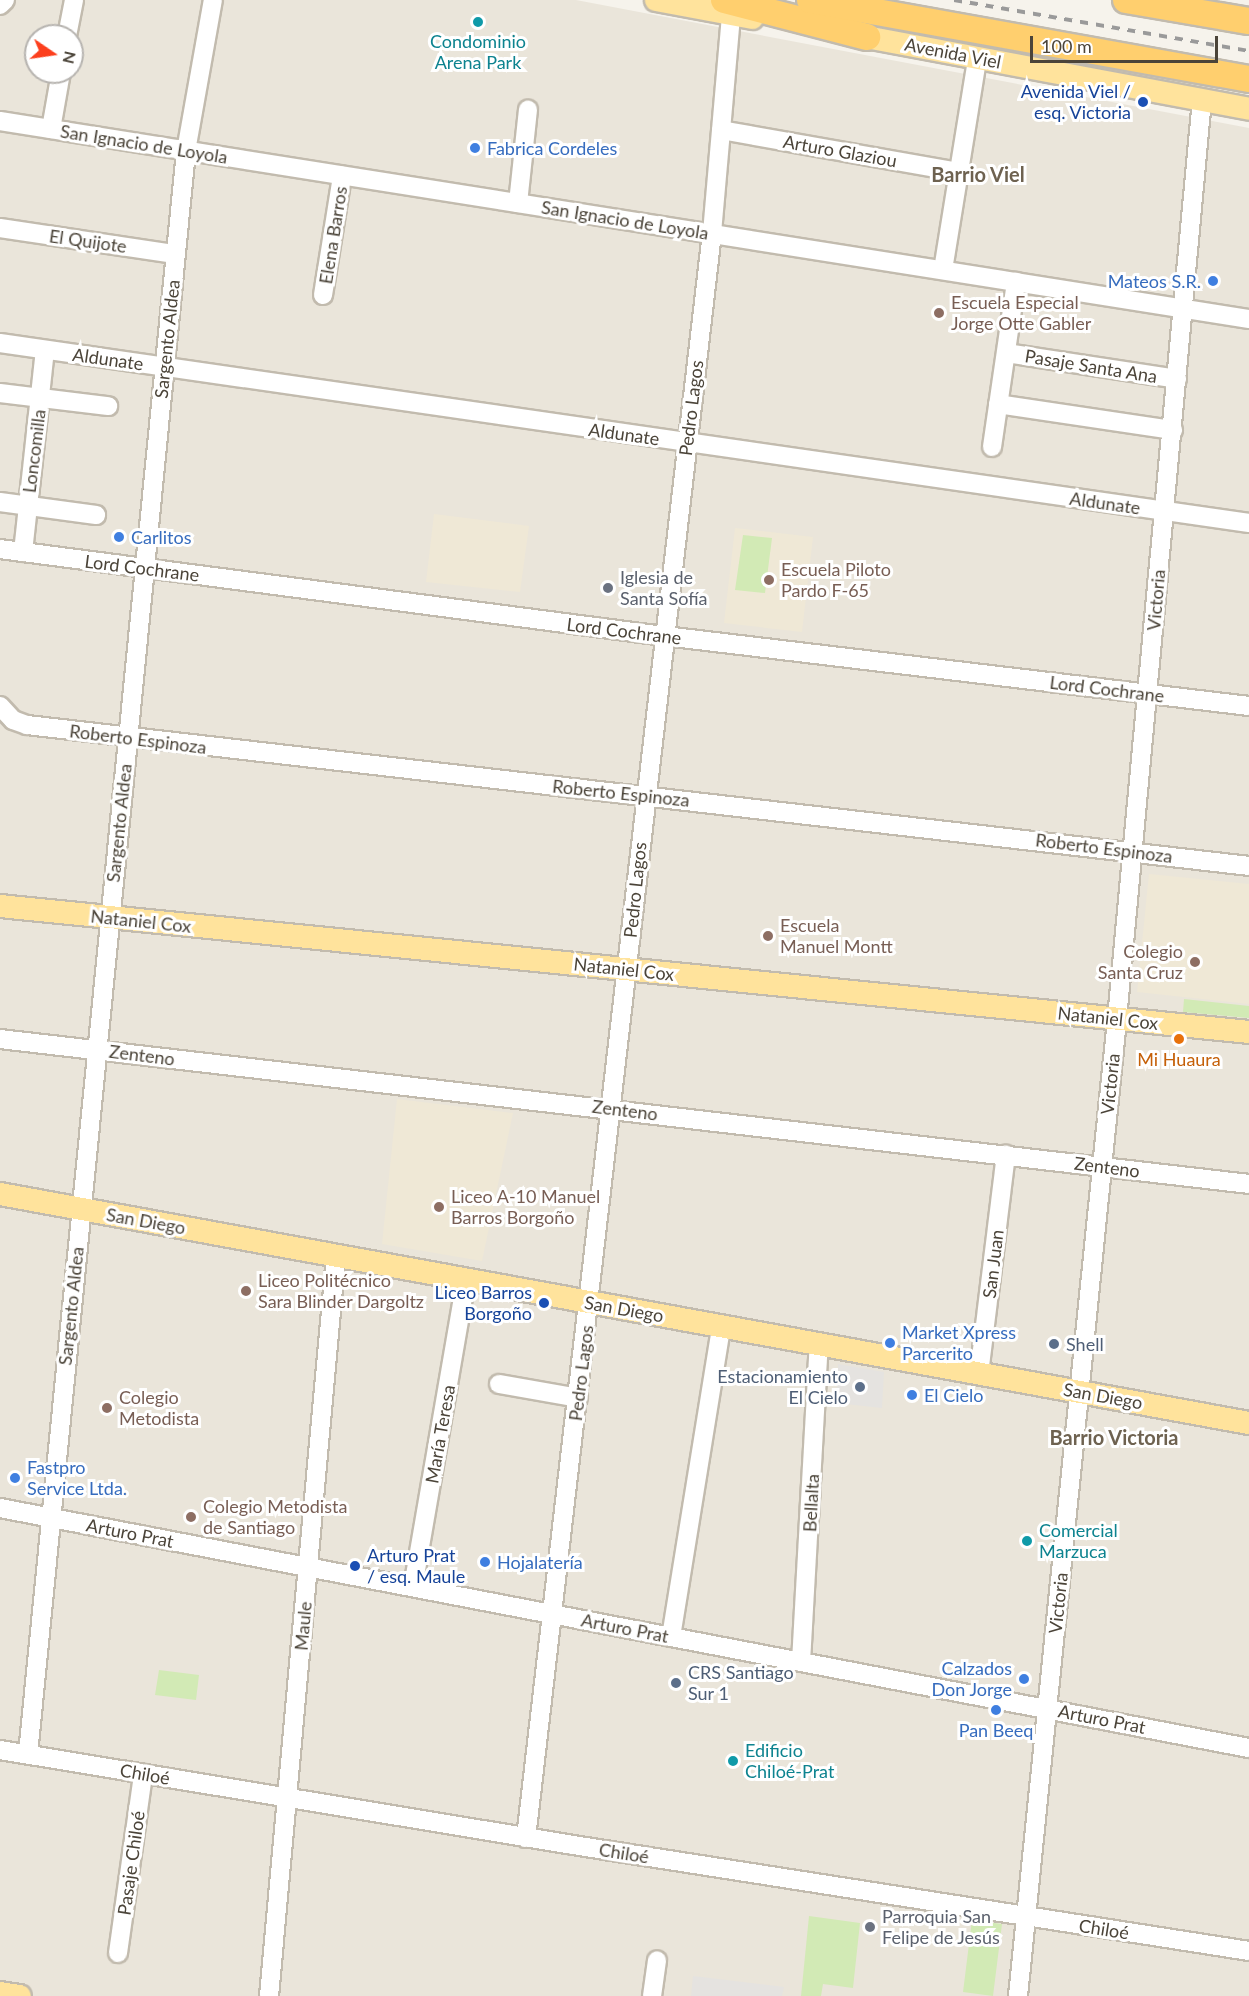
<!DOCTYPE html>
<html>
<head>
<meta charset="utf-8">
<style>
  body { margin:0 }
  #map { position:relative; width:1249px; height:1996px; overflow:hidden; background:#f6f3ec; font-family:Lato,sans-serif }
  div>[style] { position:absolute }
  .residential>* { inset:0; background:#eae5da }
  .education>* { inset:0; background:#efe8d6 }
  .green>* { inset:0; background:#d2eab5 }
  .parking>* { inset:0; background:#e5e3e0 }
  .roads { filter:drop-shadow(2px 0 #c2bbae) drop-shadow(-2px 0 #c2bbae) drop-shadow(0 2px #c2bbae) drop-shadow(0 -2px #c2bbae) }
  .minor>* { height:18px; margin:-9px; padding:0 9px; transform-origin:9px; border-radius:9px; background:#fff }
  .major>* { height:22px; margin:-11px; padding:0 11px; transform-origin:11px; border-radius:11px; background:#ffe39c }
  .highway>* { height:26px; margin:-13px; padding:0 13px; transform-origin:13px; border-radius:13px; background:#ffcf6e }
  .rail>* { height:4px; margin-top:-2px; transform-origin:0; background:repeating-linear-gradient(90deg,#9a9a9a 0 8px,transparent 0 16px) }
  .dots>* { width:16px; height:16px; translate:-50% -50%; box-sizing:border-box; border:3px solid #fff; border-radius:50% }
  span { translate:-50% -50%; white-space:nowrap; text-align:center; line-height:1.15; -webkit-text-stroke:6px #fff; paint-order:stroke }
  .culture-label { font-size:18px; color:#0d838f }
  .left { translate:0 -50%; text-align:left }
  .street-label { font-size:18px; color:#4b4439 }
  .transit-label { font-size:18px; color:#164399 }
  .right { translate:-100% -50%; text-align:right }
  .shop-label { font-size:18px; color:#366cbe }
  .education-label { font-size:18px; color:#785e54 }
  .worship-label { font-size:18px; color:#5b616d }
  .food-label { font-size:18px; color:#c56008 }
  .service-label { font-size:18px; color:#4e5e75 }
  .neighbourhood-label { font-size:20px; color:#6e6250; font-weight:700 }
  .north { position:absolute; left:24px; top:24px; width:60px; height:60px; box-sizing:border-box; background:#fff; border:2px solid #b7b4b0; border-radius:50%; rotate:103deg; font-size:16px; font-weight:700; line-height:24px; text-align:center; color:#4b4439 }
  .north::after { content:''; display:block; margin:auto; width:21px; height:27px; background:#fc3f1d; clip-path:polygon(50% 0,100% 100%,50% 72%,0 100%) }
  .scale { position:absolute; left:1030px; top:36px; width:188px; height:27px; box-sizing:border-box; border:3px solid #4b4439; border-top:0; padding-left:8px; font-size:18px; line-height:21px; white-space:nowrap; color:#4b4439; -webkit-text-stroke:4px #fff; paint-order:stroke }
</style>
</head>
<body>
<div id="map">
  <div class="residential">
    <div style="clip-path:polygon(evenodd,0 0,576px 0,1249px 128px,1249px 1996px,0 1996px,0 0,36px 36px,72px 36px,72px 72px,36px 72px,36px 36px)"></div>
  </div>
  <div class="education">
    <div style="clip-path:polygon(434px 514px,529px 526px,520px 592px,426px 582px)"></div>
    <div style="clip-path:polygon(735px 528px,813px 537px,802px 632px,724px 623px)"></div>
    <div style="clip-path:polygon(1149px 874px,1249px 884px,1249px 1004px,1137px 992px)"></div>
    <div style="clip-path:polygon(397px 1099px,513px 1113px,482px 1261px,382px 1244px)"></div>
  </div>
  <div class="green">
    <div style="clip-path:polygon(743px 535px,772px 538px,765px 593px,735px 590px)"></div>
    <div style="clip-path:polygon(1184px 999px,1249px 1006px,1249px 1018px,1183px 1012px)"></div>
    <div style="clip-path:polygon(159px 1670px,199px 1675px,196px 1700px,155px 1695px)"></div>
    <div style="clip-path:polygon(809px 1916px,860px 1923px,853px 1988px,823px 1984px,821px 1996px,801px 1996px)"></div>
    <div style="clip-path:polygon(972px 1920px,1002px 1924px,993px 1996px,963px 1992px)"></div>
  </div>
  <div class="parking">
    <div style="clip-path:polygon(838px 1364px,884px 1372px,882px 1408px,836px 1403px)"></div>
    <div style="clip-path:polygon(693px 1976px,784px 1987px,782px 1996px,691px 1996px)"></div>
  </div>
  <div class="roads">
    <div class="minor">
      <div style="left:0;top:5px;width:7px;rotate:-45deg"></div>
      <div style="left:67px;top:36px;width:37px;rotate:-79deg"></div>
      <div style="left:0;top:121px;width:1265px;rotate:9.01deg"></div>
      <div style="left:51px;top:129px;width:58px;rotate:-80deg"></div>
      <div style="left:721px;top:130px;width:242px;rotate:10deg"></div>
      <div style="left:518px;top:203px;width:94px;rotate:-83.9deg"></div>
      <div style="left:0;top:228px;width:177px;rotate:8.5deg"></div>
      <div style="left:943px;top:270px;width:214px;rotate:-80.8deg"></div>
      <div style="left:323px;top:295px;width:121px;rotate:-80.9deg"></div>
      <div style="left:0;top:343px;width:1262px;rotate:8.2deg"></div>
      <div style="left:1006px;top:353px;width:173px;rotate:8.6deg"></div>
      <div style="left:0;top:393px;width:109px;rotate:6.9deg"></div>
      <div style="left:998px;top:404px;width:177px;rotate:8.5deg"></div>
      <div style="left:992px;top:447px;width:167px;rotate:-81.7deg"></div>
      <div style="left:0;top:502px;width:97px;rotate:7.7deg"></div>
      <div style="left:0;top:549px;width:654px;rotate:7.47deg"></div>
      <div style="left:648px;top:634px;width:605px;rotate:6.83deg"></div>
      <div style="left:23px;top:552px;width:203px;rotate:-83.8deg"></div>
      <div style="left:0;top:706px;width:19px;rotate:47deg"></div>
      <div style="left:13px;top:720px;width:15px;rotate:20deg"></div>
      <div style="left:27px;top:725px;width:1230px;rotate:6.58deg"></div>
      <div style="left:0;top:1039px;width:1257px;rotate:6.62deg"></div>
      <div style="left:979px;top:1374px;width:221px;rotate:-83deg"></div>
      <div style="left:499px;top:1384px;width:80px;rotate:10deg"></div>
      <div style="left:0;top:1508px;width:1272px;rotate:10.88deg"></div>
      <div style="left:413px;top:1587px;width:312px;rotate:-80.2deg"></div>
      <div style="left:671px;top:1637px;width:314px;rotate:-80.8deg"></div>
      <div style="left:801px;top:1662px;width:318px;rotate:-86.8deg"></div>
      <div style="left:0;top:1750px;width:581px;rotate:9.41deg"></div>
      <div style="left:573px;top:1845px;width:684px;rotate:8.91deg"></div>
      <div style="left:28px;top:1754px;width:1611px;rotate:-84.37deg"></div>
      <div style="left:186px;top:151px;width:153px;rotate:-79.9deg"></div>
      <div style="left:526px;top:1838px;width:1616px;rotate:-83.39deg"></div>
      <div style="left:712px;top:233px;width:220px;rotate:-85deg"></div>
      <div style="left:118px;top:1953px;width:181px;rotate:-82deg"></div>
      <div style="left:269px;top:1996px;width:743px;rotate:-84.83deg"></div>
      <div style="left:652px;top:1996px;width:36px;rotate:-82deg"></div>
      <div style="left:1018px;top:1996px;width:982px;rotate:-84.21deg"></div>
      <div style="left:1117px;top:1019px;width:923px;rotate:-84.72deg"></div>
    </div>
    <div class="major">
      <div style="left:656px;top:0;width:98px;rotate:10.6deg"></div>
      <div style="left:850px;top:34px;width:406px;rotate:10.6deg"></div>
      <div style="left:0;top:906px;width:1255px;rotate:5.76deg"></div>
      <div style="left:0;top:1194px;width:1270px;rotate:10.39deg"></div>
      <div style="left:0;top:1993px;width:20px;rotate:9deg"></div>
    </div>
    <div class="highway">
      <div style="left:724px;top:0;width:148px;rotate:14.5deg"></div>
      <div style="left:810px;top:0;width:446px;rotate:10.2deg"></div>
      <div style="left:1126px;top:0;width:125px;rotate:9.7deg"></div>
    </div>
  </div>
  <div class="rail">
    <div style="left:954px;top:0;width:299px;rotate:9.8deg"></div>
  </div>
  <div class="dots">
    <div style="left:478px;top:22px;background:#0f9aa8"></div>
    <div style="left:1143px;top:102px;background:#1a4fb4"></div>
    <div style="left:475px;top:148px;background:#3f7fe0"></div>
    <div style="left:1213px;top:281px;background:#3f7fe0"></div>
    <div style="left:939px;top:313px;background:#8d6e63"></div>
    <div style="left:119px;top:537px;background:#3f7fe0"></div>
    <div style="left:769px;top:580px;background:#8d6e63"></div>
    <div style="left:608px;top:588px;background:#6b7280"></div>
    <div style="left:768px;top:936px;background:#8d6e63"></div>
    <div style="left:1195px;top:962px;background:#8d6e63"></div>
    <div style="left:1179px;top:1039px;background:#e8710a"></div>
    <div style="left:439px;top:1207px;background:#8d6e63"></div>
    <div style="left:246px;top:1291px;background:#8d6e63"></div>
    <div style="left:544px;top:1303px;background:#1a4fb4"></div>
    <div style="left:890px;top:1343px;background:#3f7fe0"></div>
    <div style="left:1054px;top:1344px;background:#5c6f8a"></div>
    <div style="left:860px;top:1387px;background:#5c6f8a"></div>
    <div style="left:912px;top:1395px;background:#3f7fe0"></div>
    <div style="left:107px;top:1408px;background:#8d6e63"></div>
    <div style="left:15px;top:1478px;background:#3f7fe0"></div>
    <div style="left:191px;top:1517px;background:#8d6e63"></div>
    <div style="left:1027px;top:1541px;background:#0f9aa8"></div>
    <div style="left:485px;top:1562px;background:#3f7fe0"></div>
    <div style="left:355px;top:1566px;background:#1a4fb4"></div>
    <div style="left:1024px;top:1679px;background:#3f7fe0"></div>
    <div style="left:676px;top:1683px;background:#5c6f8a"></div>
    <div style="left:996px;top:1710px;background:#3f7fe0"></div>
    <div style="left:733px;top:1761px;background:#0f9aa8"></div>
    <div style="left:870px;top:1927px;background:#6b7280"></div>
  </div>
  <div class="culture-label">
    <span style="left:478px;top:52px">Condominio<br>Arena Park</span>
    <span class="left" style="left:1039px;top:1541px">Comercial<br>Marzuca</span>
    <span class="left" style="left:745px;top:1761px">Edificio<br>Chiloé-Prat</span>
  </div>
  <div class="street-label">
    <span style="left:953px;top:53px;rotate:11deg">Avenida Viel</span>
    <span style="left:144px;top:144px;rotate:9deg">San Ignacio de Loyola</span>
    <span style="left:840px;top:151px;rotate:10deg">Arturo Glaziou</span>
    <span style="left:625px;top:220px;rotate:9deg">San Ignacio de Loyola</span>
    <span style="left:333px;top:235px;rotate:-81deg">Elena Barros</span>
    <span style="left:88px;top:241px;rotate:8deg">El Quijote</span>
    <span style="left:167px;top:339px;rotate:-84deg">Sargento Aldea</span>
    <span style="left:108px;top:359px;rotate:8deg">Aldunate</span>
    <span style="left:1091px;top:366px;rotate:9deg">Pasaje Santa Ana</span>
    <span style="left:691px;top:408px;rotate:-83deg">Pedro Lagos</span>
    <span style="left:624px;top:434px;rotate:8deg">Aldunate</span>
    <span style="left:34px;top:451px;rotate:-83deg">Loncomilla</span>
    <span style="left:1105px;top:503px;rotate:8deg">Aldunate</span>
    <span style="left:142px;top:568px;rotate:7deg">Lord Cochrane</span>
    <span style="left:1156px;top:600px;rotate:-85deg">Victoria</span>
    <span style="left:624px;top:631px;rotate:7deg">Lord Cochrane</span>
    <span style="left:1107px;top:689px;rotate:7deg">Lord Cochrane</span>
    <span style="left:138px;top:739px;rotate:7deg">Roberto Espinoza</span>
    <span style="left:621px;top:793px;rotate:6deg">Roberto Espinoza</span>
    <span style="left:119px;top:823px;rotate:-84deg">Sargento Aldea</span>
    <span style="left:1104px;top:848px;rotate:7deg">Roberto Espinoza</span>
    <span style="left:635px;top:890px;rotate:-84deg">Pedro Lagos</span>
    <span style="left:141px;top:921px;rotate:6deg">Nataniel Cox</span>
    <span style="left:624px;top:969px;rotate:6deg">Nataniel Cox</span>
    <span style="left:1108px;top:1018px;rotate:6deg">Nataniel Cox</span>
    <span style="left:142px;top:1055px;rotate:7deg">Zenteno</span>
    <span style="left:1110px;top:1084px;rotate:-84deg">Victoria</span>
    <span style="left:625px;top:1110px;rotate:7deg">Zenteno</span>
    <span style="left:1107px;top:1167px;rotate:7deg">Zenteno</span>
    <span style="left:146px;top:1221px;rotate:10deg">San Diego</span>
    <span style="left:993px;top:1264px;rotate:-83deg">San Juan</span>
    <span style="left:71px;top:1306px;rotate:-84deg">Sargento Aldea</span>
    <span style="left:624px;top:1309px;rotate:10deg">San Diego</span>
    <span style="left:581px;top:1373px;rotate:-83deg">Pedro Lagos</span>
    <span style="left:1103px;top:1396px;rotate:10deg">San Diego</span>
    <span style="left:440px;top:1434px;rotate:-80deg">María Teresa</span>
    <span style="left:811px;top:1503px;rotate:-87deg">Bellalta</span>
    <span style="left:130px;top:1533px;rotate:11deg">Arturo Prat</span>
    <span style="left:1058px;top:1603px;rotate:-84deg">Victoria</span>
    <span style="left:303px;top:1626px;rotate:-85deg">Maule</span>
    <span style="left:625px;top:1628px;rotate:11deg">Arturo Prat</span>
    <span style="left:1102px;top:1719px;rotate:11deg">Arturo Prat</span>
    <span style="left:145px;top:1774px;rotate:10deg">Chiloé</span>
    <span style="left:624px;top:1853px;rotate:9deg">Chiloé</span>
    <span style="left:131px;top:1863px;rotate:-82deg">Pasaje Chiloé</span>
    <span style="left:1104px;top:1929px;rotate:9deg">Chiloé</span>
  </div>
  <div class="transit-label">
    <span class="right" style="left:1131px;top:102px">Avenida Viel /<br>esq. Victoria</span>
    <span class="right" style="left:532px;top:1303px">Liceo Barros<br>Borgoño</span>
    <span class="left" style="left:367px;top:1566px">Arturo Prat<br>/ esq. Maule</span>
  </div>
  <div class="shop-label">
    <span class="left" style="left:487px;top:148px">Fabrica Cordeles</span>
    <span class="right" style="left:1201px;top:281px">Mateos S.R.</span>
    <span class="left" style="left:131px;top:537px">Carlitos</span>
    <span class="left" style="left:902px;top:1343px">Market Xpress<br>Parcerito</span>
    <span class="left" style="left:924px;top:1395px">El Cielo</span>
    <span class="left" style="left:27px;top:1478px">Fastpro<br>Service Ltda.</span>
    <span class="left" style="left:497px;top:1562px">Hojalatería</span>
    <span class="right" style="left:1012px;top:1679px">Calzados<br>Don Jorge</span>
    <span style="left:996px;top:1730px">Pan Beeq</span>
  </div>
  <div class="education-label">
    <span class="left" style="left:951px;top:313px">Escuela Especial<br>Jorge Otte Gabler</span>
    <span class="left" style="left:781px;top:580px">Escuela Piloto<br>Pardo F-65</span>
    <span class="left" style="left:780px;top:936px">Escuela<br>Manuel Montt</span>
    <span class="right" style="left:1183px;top:962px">Colegio<br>Santa Cruz</span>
    <span class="left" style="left:451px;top:1207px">Liceo A-10 Manuel<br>Barros Borgoño</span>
    <span class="left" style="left:258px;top:1291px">Liceo Politécnico<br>Sara Blinder Dargoltz</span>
    <span class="left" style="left:119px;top:1408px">Colegio<br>Metodista</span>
    <span class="left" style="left:203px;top:1517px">Colegio Metodista<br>de Santiago</span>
  </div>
  <div class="worship-label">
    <span class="left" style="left:620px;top:588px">Iglesia de<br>Santa Sofía</span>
    <span class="left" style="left:882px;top:1927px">Parroquia San<br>Felipe de Jesús</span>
  </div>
  <div class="food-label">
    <span style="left:1179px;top:1059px">Mi Huaura</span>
  </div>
  <div class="service-label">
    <span class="left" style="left:1066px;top:1344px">Shell</span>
    <span class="right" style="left:848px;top:1387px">Estacionamiento<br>El Cielo</span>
    <span class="left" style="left:688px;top:1683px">CRS Santiago<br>Sur 1</span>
  </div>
  <div class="neighbourhood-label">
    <span style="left:978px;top:174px">Barrio Viel</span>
    <span style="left:1114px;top:1437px">Barrio Victoria</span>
  </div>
  <div class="north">N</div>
  <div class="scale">100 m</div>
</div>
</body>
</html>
